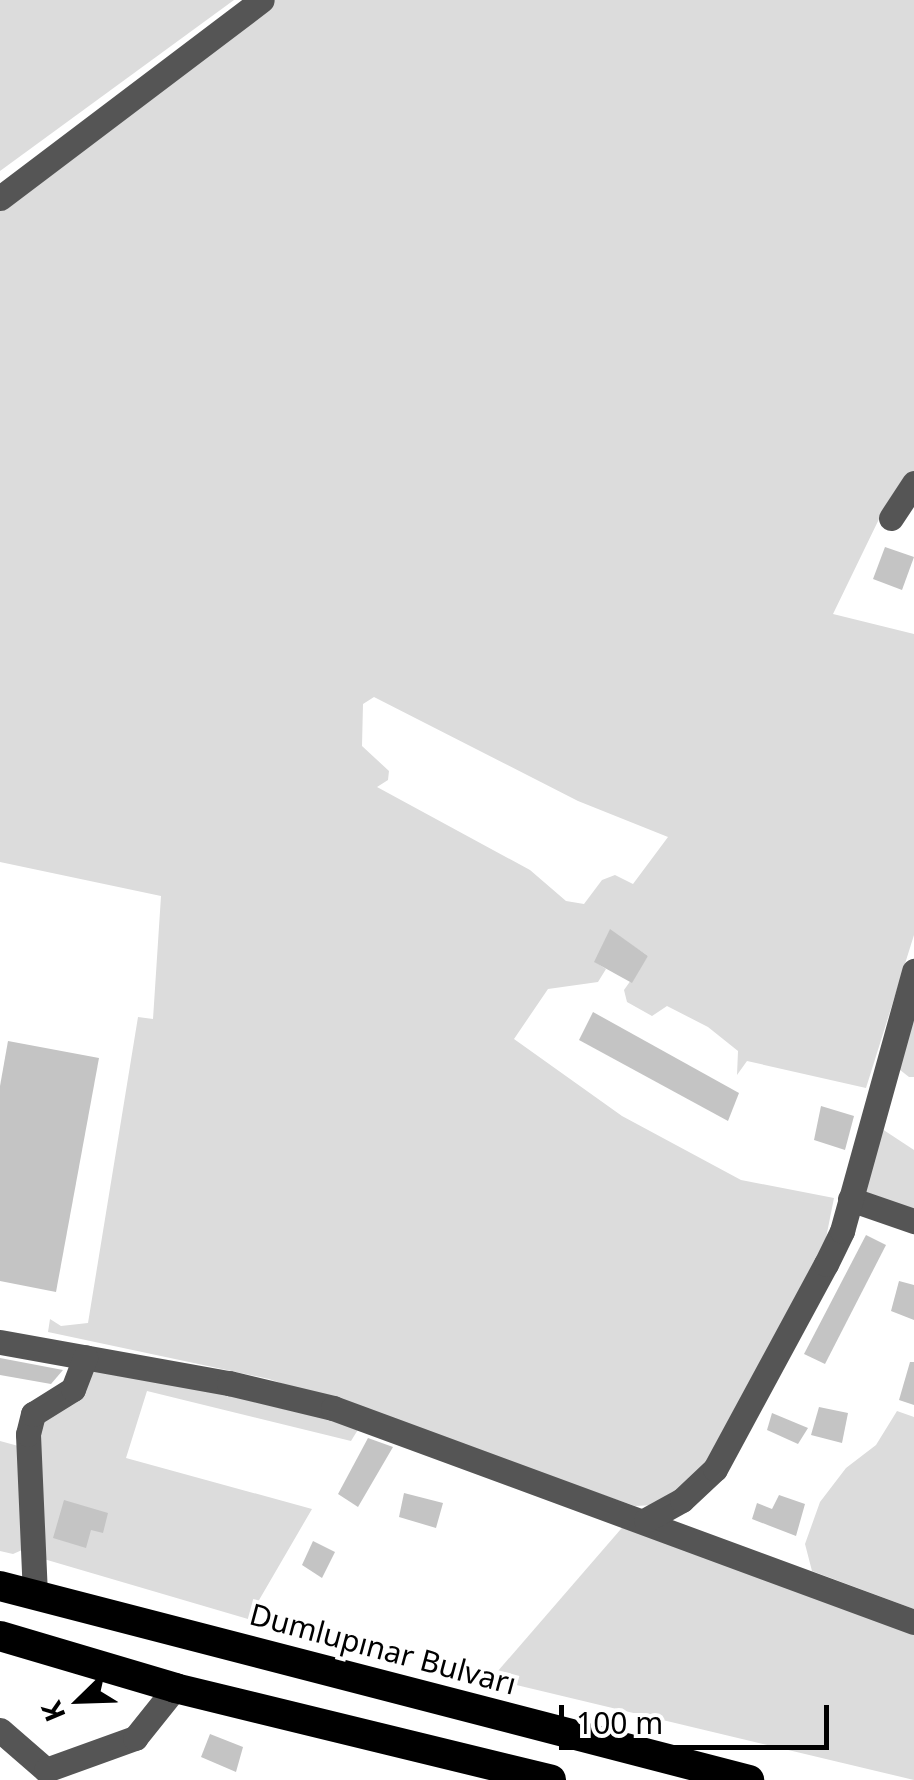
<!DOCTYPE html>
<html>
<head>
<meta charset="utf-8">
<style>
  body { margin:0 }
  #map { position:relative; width:914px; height:1780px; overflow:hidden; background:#fff; font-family:"Noto Sans",sans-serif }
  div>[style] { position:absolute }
  .green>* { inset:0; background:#dcdcdc }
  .building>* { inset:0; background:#c4c4c4 }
  .minor>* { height:25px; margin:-12.5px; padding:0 12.5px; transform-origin:12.5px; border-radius:12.5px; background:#555 }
  .highway>* { height:30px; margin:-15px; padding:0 15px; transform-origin:15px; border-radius:15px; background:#000 }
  span { translate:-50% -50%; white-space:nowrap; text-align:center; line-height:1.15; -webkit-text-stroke:8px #fff; paint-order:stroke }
  .street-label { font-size:30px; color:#000 }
  .north { position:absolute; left:30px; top:1650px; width:100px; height:100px; -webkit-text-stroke:8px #fff; paint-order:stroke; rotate:247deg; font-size:28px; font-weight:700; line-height:40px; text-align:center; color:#000 }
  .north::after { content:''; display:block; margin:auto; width:35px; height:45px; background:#000; clip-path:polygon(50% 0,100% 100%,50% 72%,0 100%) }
  .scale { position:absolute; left:559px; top:1705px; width:270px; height:45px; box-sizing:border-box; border:5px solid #000; border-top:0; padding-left:12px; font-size:30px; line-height:35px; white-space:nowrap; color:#000; -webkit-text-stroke:8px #fff; paint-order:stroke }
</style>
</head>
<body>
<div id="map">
  <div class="green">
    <div style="clip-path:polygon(0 0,234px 0,0 171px)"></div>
    <div style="clip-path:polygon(evenodd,273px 0,914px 0,914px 474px,880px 517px,833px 614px,914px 634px,914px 935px,866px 1088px,747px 1061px,737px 1075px,738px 1051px,708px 1027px,667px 1006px,652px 1016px,627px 1002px,624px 990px,648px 956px,610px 930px,595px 962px,606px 969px,598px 982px,548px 989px,514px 1039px,622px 1116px,741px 1180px,834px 1198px,825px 1243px,706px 1469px,654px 1505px,635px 1506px,269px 1379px,48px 1332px,50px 1319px,61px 1326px,88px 1323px,138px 1017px,153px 1019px,161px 896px,0 862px,0 207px,273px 0,374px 697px,578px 801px,668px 837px,633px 884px,615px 875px,602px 880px,584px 904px,566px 901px,530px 870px,377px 787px,388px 780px,389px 771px,362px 746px,363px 704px,374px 697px)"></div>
    <div style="clip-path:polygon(914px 994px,914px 1077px,909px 1077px,895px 1066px)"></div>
    <div style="clip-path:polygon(876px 1125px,914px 1150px,914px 1214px,865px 1193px)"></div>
    <div style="clip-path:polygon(99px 1364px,203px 1384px,359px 1428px,351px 1441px,147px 1391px,126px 1458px,312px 1509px,248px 1619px,37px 1557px,36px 1420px)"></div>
    <div style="clip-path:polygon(897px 1411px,914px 1417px,914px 1609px,812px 1571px,805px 1544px,820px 1502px,846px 1468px,876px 1445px)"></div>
    <div style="clip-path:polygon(0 1441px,22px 1447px,22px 1550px,13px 1554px,0 1551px)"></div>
    <div style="clip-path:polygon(627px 1522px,914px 1632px,914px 1780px,491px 1679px)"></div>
  </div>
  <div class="building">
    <div style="clip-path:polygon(885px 547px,914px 557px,902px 590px,873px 579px)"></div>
    <div style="clip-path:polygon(610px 929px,648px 956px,632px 983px,594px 962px)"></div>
    <div style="clip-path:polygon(593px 1012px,739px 1093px,728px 1121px,579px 1040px)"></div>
    <div style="clip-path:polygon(8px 1041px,99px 1058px,56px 1292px,0 1281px,0 1086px)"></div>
    <div style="clip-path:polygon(821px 1106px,854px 1116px,845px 1150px,814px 1140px)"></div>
    <div style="clip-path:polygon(866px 1235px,886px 1245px,825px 1364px,804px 1354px)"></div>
    <div style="clip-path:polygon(899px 1281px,914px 1285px,914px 1320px,891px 1311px)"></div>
    <div style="clip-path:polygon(0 1358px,63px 1370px,51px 1384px,0 1375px)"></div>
    <div style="clip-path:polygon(910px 1362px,914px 1362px,914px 1405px,899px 1400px)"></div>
    <div style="clip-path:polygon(819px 1407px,848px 1413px,842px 1443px,811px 1435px)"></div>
    <div style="clip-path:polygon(772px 1413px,808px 1428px,798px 1444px,767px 1430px)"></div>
    <div style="clip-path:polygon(368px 1438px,393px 1447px,358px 1507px,338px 1494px)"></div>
    <div style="clip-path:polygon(404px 1493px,443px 1503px,436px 1528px,399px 1517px)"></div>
    <div style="clip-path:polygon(779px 1495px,805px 1504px,796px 1536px,752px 1519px,757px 1503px,772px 1509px)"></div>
    <div style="clip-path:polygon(64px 1500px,108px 1513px,103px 1533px,91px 1530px,86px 1548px,53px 1538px)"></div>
    <div style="clip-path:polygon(313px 1541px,335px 1552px,322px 1578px,302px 1565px)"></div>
    <div style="clip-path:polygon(210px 1734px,243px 1747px,236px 1772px,201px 1757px)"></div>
  </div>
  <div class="minor">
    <div style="left:0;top:198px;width:328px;rotate:-37.1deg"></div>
    <div style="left:891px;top:518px;width:42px;rotate:-56.7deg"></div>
    <div style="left:850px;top:1199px;width:68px;rotate:19deg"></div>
    <div style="left:0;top:1342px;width:233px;rotate:10.2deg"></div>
    <div style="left:229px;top:1383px;width:107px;rotate:13.5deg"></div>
    <div style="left:333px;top:1408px;width:619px;rotate:20.22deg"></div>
    <div style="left:646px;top:1520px;width:41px;rotate:-29.1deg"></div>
    <div style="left:682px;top:1500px;width:45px;rotate:-43.2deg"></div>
    <div style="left:715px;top:1469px;width:233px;rotate:-61.6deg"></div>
    <div style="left:826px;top:1264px;width:37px;rotate:-64deg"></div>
    <div style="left:842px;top:1231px;width:270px;rotate:-74.5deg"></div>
    <div style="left:35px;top:1595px;width:161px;rotate:-92.5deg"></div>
    <div style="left:28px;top:1434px;width:21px;rotate:-76deg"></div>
    <div style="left:33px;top:1414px;width:47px;rotate:-32deg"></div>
    <div style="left:73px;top:1389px;width:34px;rotate:-69deg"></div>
    <div style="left:0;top:1730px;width:61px;rotate:41deg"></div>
    <div style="left:46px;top:1770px;width:95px;rotate:-19.8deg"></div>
    <div style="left:135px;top:1738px;width:64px;rotate:-51.3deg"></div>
  </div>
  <div class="highway">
    <div style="left:0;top:1586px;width:774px;rotate:14.52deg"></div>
    <div style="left:0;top:1636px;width:183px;rotate:16.5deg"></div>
    <div style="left:175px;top:1688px;width:387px;rotate:13.7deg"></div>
  </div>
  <div class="street-label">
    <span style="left:383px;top:1649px;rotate:15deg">Dumlupınar Bulvarı</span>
  </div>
  <div class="north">K</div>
  <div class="scale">100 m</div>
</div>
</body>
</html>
